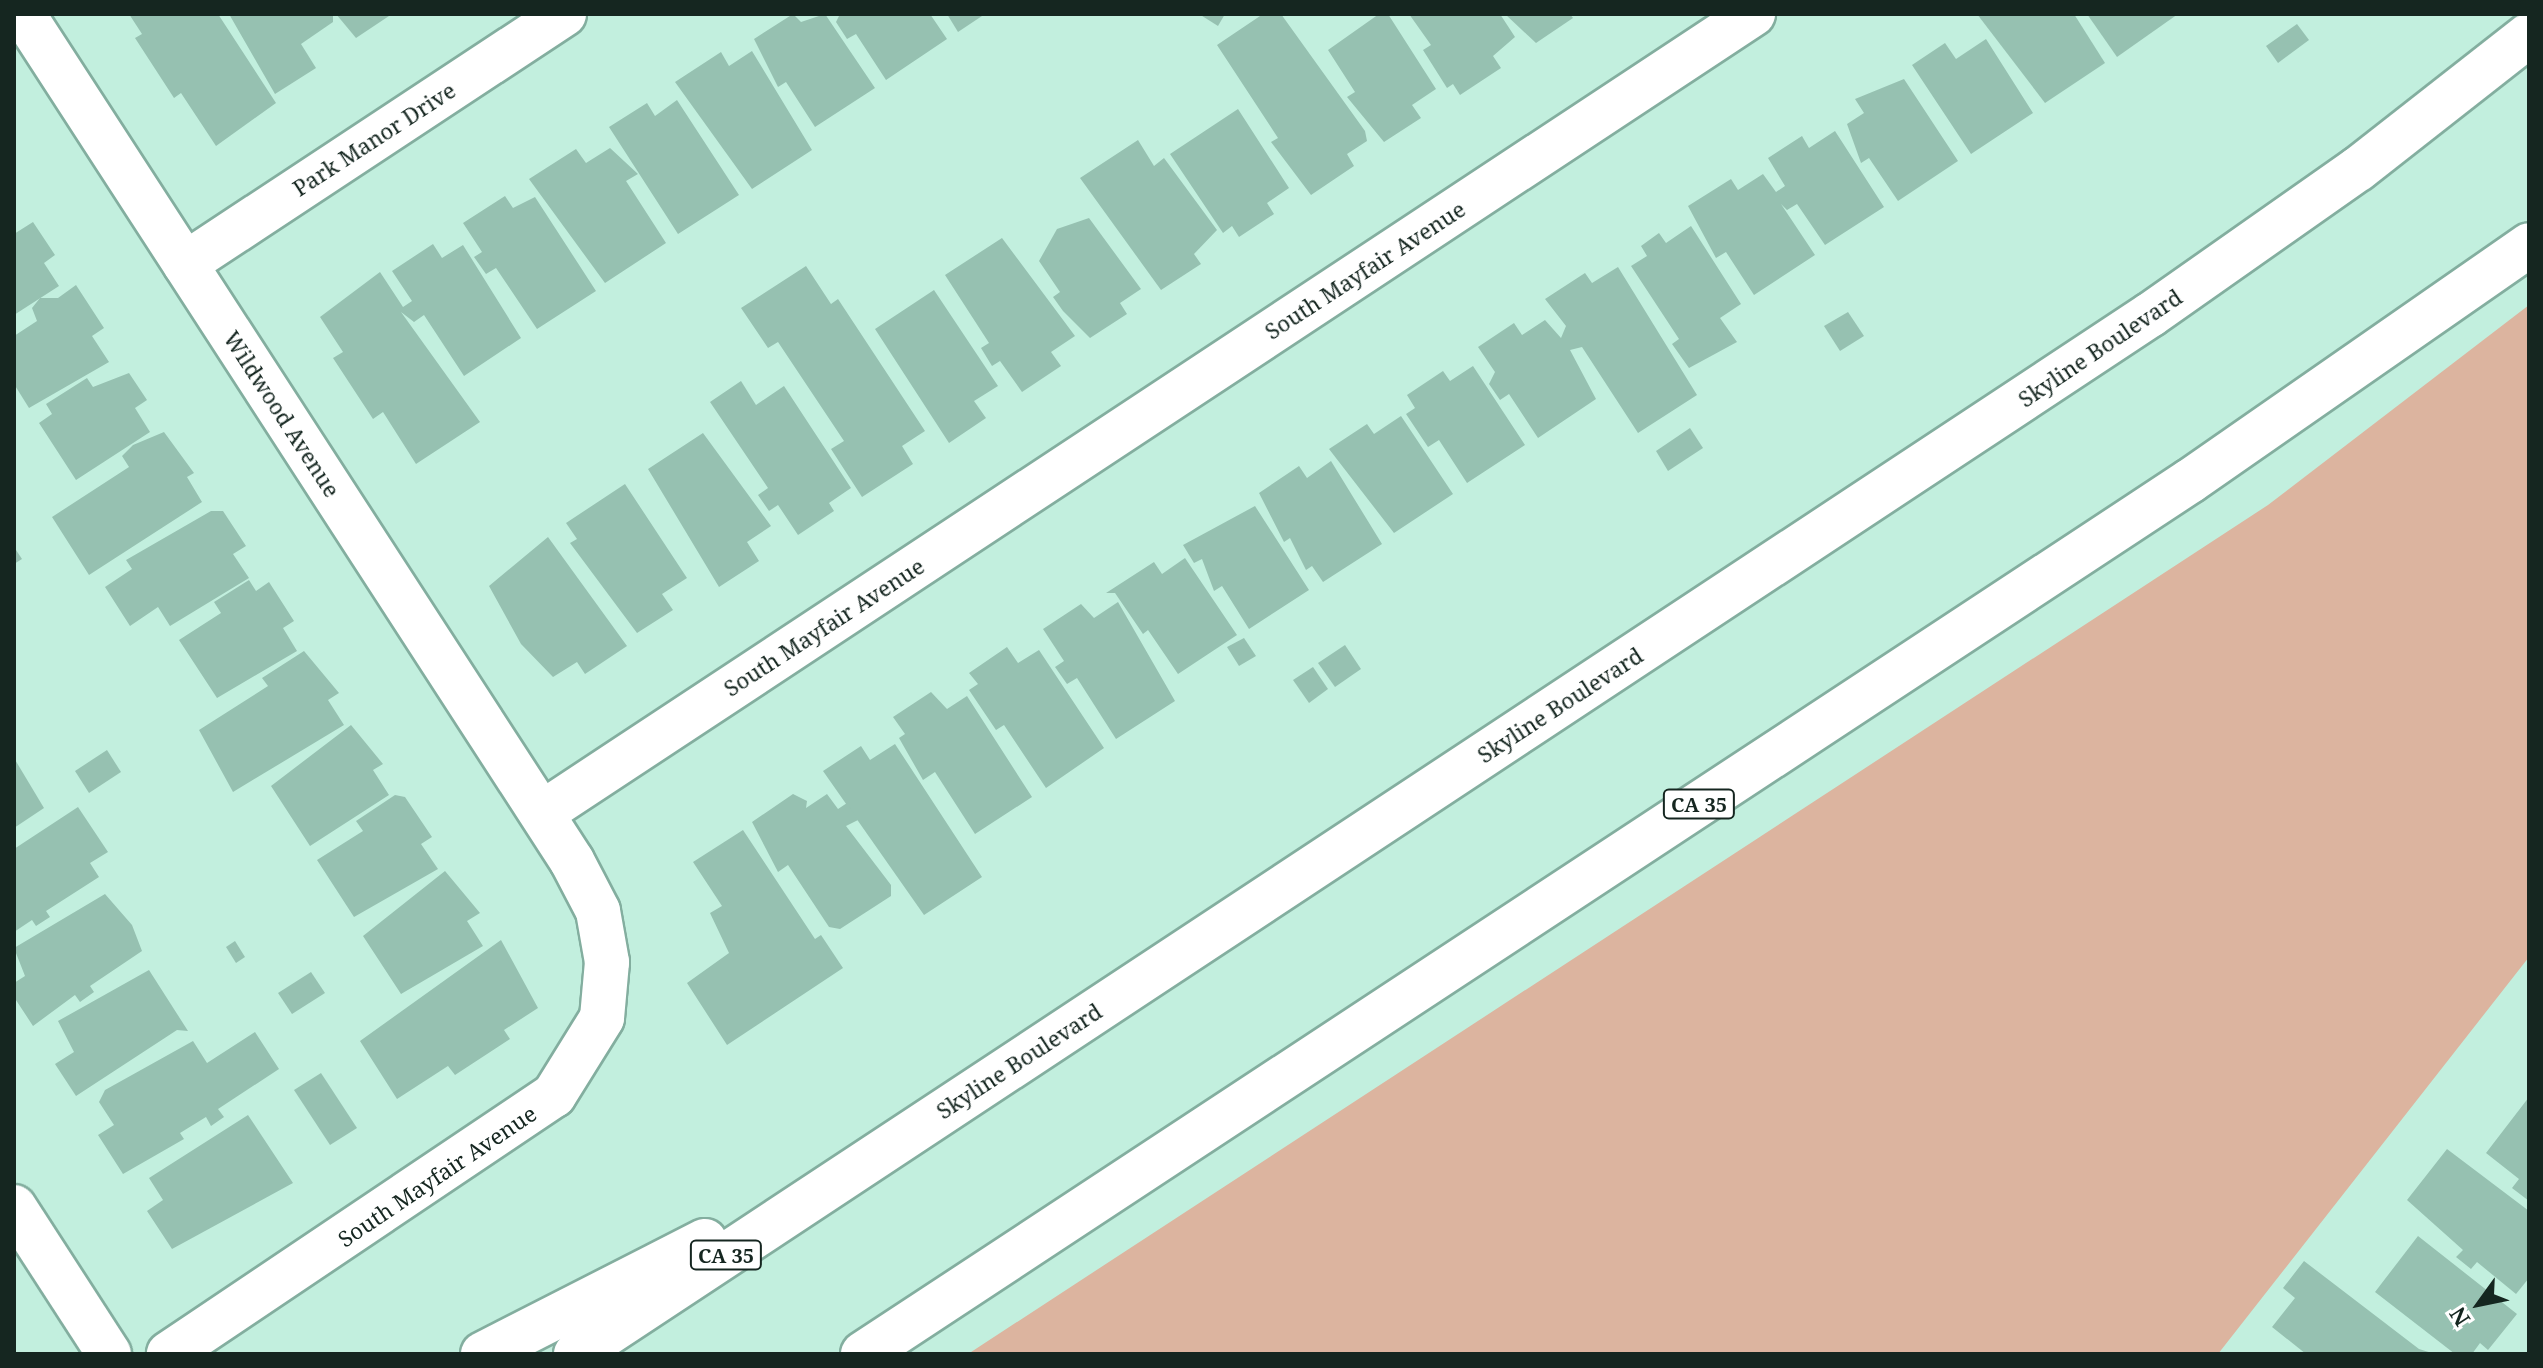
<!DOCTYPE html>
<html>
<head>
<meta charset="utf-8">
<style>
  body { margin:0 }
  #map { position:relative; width:2543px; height:1368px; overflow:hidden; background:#c2efde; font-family:"Noto Serif",serif }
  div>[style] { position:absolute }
  .green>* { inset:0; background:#dcb49f }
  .building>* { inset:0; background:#96c1b1 }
  .roads { filter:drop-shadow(2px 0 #83ae9f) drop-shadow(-2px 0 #83ae9f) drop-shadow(0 2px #83ae9f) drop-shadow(0 -2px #83ae9f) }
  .minor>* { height:44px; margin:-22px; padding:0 22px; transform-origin:22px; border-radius:22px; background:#fff }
  .major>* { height:44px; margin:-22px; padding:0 22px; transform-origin:22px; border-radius:22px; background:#fff }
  span { translate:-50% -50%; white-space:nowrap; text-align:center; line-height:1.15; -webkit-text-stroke:6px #fff; paint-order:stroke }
  .shield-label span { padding:2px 6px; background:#fff; border:2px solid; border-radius:6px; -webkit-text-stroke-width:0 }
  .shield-label { font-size:20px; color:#152620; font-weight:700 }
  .street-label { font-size:22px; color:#152620 }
  .frame { position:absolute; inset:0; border:16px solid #152620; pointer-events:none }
  .north { position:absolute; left:2439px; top:1264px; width:80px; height:80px; -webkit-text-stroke:6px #fff; paint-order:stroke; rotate:237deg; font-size:22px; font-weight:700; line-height:32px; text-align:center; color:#152620 }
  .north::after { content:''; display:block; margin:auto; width:28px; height:36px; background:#152620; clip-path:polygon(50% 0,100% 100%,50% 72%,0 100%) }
</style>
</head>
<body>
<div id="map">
  <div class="green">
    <div style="clip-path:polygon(2529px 305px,2529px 957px,2218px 1354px,968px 1354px,2268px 505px)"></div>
  </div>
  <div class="building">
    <div style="clip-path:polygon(129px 14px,218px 14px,276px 103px,216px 146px,181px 93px,174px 98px,135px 38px,142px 34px)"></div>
    <div style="clip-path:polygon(229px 14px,333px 14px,333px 22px,301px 44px,316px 68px,275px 94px)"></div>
    <div style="clip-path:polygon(336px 14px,392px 14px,356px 38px)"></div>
    <div style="clip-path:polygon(793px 14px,801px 22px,825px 14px,875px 88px,815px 127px,786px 82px,778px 87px,754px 39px)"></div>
    <div style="clip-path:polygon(840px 14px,930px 14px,947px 39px,886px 80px,856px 34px,847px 39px,836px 22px)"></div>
    <div style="clip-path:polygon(947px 14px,985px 14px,958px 32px)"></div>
    <div style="clip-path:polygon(1199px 14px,1225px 14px,1218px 26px)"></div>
    <div style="clip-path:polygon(1263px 14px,1281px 14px,1365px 131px,1367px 141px,1347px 154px,1354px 166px,1311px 195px,1271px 142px,1278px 138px,1217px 45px)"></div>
    <div style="clip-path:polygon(1379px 14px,1388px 14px,1436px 89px,1412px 105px,1421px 118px,1384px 142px,1347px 97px,1355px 92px,1328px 50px)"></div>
    <div style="clip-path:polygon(1409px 14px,1500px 14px,1515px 37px,1493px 56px,1501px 68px,1460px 95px,1453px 84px,1447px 88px,1423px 50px,1431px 45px)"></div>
    <div style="clip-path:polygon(1505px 14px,1570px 14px,1573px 18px,1536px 43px)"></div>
    <div style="clip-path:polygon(1977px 14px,2074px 14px,2105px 63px,2045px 103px)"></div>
    <div style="clip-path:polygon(2087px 14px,2178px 14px,2117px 57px)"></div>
    <div style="clip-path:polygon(2297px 24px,2309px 40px,2278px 63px,2266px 46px)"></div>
    <div style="clip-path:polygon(1986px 39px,2033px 113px,1971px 154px,1912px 65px,1945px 43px,1956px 59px)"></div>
    <div style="clip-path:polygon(752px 51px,812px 150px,752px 189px,675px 82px,721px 52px,729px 66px)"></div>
    <div style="clip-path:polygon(1904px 79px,1958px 161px,1898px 201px,1869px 158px,1861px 163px,1847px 124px,1864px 113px,1855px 99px)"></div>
    <div style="clip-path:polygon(677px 100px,739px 195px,678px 234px,609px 127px,647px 103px,655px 116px)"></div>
    <div style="clip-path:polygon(1238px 109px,1289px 188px,1267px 203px,1274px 214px,1239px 237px,1232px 226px,1223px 233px,1170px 154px)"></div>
    <div style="clip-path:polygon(1835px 131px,1884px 207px,1825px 245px,1797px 204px,1787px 210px,1781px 204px,1815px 255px,1754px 295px,1726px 252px,1716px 258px,1688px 206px,1731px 179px,1738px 190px,1763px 174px,1776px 192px,1785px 186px,1768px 158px,1802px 136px,1809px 148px)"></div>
    <div style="clip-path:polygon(1138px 140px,1154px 166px,1164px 158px,1217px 230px,1194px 254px,1201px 264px,1161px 290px,1080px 178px)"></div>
    <div style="clip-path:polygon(610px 148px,638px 174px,626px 181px,666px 243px,605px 283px,529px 179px,576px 149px,586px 163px)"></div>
    <div style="clip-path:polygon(505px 196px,513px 208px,535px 197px,596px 291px,537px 329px,496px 268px,486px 274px,474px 257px,482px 252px,463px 223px)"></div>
    <div style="clip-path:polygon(1089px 218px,1141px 289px,1120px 303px,1127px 314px,1090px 338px,1063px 311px,1053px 297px,1060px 292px,1039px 261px,1057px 229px)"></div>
    <div style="clip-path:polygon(33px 222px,55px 255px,44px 263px,59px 286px,14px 315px,14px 234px)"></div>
    <div style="clip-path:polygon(1691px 226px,1741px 304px,1720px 318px,1737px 342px,1689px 368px,1672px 344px,1679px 339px,1631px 266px,1647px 256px,1641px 246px,1659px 233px,1666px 243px)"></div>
    <div style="clip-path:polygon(1002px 238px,1075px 336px,1051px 352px,1061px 366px,1022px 392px,1000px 361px,992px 366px,981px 348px,989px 343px,945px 275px)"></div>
    <div style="clip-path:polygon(433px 244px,442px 258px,463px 245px,521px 338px,464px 376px,424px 315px,414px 322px,401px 312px,480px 422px,416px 464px,383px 412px,373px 419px,333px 358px,343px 352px,320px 317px,380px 272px,403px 307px,412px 301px,392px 271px)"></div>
    <div style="clip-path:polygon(806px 266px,831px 304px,838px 299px,925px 431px,902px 446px,913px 464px,862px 497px,831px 449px,844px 441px,778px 342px,768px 348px,741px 308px)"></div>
    <div style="clip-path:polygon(1618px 267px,1697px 395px,1638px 433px,1582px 347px,1570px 350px,1596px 399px,1538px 438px,1509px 394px,1500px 400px,1489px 384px,1495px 372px,1478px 347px,1514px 323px,1522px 335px,1545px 320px,1561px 338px,1566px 326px,1545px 299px,1585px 273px,1592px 283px)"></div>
    <div style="clip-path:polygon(76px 285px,104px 328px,92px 336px,109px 362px,29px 408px,14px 384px,14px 336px,37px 321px,32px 308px,40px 298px,58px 298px)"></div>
    <div style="clip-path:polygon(934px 290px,998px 386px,974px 401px,986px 418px,949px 443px,875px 329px)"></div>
    <div style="clip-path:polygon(1848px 312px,1864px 336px,1840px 351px,1824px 326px)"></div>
    <div style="clip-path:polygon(1473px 366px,1525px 445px,1467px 483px,1439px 440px,1428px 447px,1406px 414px,1415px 408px,1407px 395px,1443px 371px,1450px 381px)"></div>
    <div style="clip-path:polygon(129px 373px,147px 400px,135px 408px,150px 432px,76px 480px,39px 423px,52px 414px,46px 404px,87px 378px,93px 387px)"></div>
    <div style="clip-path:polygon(741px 381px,756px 405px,784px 386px,851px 488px,829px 503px,834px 511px,798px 535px,778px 505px,769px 511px,758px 495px,768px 488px,710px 402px)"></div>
    <div style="clip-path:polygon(1401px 416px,1453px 494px,1394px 533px,1329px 449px,1367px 424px,1374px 434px)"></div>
    <div style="clip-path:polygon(1690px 428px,1703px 448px,1668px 471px,1656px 451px)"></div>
    <div style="clip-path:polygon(164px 432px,194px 473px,187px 477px,202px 502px,89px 575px,52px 517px,129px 467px,122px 456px,133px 445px)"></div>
    <div style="clip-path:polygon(703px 433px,771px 526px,747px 542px,759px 561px,719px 587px,648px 469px)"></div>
    <div style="clip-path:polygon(1331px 461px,1382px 544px,1323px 582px,1312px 566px,1306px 570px,1290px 538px,1284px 542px,1259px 493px,1299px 466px,1307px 478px)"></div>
    <div style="clip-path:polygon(625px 484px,687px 578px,662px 594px,673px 610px,637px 633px,570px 543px,577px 539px,566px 523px)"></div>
    <div style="clip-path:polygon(1255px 506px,1309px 590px,1249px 629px,1222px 586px,1214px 591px,1202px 559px,1194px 563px,1183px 545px)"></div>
    <div style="clip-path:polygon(211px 511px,223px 511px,246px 546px,233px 554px,249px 578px,170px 626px,158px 607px,130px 626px,105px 587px,132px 569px,126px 560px)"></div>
    <div style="clip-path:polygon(548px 537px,627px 646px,585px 674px,577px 662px,553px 677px,521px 644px,489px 586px)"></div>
    <div style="clip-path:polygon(14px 547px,22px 559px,14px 564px)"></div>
    <div style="clip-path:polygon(1185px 558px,1237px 635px,1178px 674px,1148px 630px,1143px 634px,1115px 593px,1106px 593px,1154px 562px,1162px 574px)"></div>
    <div style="clip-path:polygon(249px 580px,256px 591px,269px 582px,294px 621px,283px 628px,297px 651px,217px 698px,179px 640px,221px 613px,214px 602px)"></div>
    <div style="clip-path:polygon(1118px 602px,1175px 701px,1116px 739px,1077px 678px,1067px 684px,1055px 667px,1064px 661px,1043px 629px,1081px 604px,1094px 618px)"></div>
    <div style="clip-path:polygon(1244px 638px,1256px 656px,1239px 666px,1227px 647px)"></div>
    <div style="clip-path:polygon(1345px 645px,1361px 669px,1335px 687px,1318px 663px)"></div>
    <div style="clip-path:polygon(1007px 647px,1018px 663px,1039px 650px,1104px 748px,1046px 788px,1004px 725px,996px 730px,969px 690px,978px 684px,969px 673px)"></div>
    <div style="clip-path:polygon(304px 651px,339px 693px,328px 700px,344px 725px,233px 792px,199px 730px,268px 686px,262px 678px)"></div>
    <div style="clip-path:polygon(1313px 667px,1328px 689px,1309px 703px,1293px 680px)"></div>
    <div style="clip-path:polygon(931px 692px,947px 709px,967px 696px,1032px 797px,975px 834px,935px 772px,923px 780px,899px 738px,905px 734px,893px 717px)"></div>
    <div style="clip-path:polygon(351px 725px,383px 764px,373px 770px,389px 795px,310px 846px,271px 786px)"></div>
    <div style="clip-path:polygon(895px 744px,982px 877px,924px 915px,823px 771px,861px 746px,870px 760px)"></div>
    <div style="clip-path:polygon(107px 750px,121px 772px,89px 793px,75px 771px)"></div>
    <div style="clip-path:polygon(14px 758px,44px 808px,14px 828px)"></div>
    <div style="clip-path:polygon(793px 794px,807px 801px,806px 808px,827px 794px,838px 809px,847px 803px,858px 820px,846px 826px,891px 885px,891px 896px,840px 929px,829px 927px,788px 865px,778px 872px,752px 822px)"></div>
    <div style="clip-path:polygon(395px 795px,405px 797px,432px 837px,421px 844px,438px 869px,354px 917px,317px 860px,363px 831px,356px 821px)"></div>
    <div style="clip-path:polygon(78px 807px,108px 852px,90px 863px,99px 877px,46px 911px,50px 917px,36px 926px,32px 920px,14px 932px,14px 849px)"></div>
    <div style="clip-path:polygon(743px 830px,815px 939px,821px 935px,843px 968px,727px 1045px,687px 983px,729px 953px,710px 913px,722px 906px,693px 862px)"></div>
    <div style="clip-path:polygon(445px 871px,480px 913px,467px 921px,483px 946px,401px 994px,363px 936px)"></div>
    <div style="clip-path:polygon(105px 894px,132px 925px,142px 951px,90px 986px,94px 992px,80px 1002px,75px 995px,33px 1026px,14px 997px,14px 983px,25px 976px,14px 948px)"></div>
    <div style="clip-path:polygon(501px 940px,538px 1008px,504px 1030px,510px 1039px,455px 1075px,448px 1066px,397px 1099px,360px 1041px)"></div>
    <div style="clip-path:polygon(235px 941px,245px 957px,236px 963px,226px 947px)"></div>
    <div style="clip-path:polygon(149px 970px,188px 1031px,177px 1030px,76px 1096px,55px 1064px,74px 1052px,58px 1021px)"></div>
    <div style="clip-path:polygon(311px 972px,325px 993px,292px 1014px,278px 993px)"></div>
    <div style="clip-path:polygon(255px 1032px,279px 1069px,218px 1109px,224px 1117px,211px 1126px,206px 1117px,180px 1133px,184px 1139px,123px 1174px,98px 1135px,114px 1125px,99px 1102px,105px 1090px,193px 1041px,207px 1063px)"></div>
    <div style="clip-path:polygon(321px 1073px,357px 1128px,330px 1145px,294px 1090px)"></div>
    <div style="clip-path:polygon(2529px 1097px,2529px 1201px,2512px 1188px,2519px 1179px,2486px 1153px)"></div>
    <div style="clip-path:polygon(248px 1115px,293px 1183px,172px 1249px,147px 1211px,163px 1200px,149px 1178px)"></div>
    <div style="clip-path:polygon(2447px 1149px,2529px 1211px,2529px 1278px,2516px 1294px,2477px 1262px,2471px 1269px,2456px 1257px,2463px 1250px,2407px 1200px)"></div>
    <div style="clip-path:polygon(2418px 1236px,2517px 1314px,2488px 1350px,2480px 1343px,2472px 1354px,2455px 1354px,2375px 1292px)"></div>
    <div style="clip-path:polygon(2304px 1261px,2419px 1349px,2435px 1354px,2306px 1354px,2272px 1327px,2295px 1298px,2283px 1288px)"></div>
  </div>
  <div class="roads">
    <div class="minor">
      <div style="left:23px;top:14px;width:1009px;rotate:57.05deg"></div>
      <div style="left:572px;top:861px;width:56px;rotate:62.5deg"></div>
      <div style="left:598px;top:911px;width:52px;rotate:80deg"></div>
      <div style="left:607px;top:962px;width:56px;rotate:95.1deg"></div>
      <div style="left:602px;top:1018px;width:91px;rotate:121.9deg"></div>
      <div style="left:554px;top:1095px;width:464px;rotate:146.1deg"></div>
      <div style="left:185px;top:264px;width:454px;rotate:-33.4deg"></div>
      <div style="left:542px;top:813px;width:1451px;rotate:-33.42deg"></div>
      <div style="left:14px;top:1207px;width:175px;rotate:57.1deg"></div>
    </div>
    <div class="major">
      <div style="left:483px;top:1354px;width:249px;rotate:-27deg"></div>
      <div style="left:576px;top:1354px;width:1886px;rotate:-33.43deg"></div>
      <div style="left:2150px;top:315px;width:254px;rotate:-35.1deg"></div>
      <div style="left:2358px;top:169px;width:217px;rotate:-38.1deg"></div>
      <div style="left:863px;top:1354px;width:1588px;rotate:-33.34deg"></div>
      <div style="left:2190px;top:481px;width:413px;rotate:-34.8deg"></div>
    </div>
  </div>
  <div class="shield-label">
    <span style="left:1699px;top:804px">CA 35</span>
    <span style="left:726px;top:1255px">CA 35</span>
  </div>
  <div class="street-label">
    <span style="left:374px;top:139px;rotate:-33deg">Park Manor Drive</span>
    <span style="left:1365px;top:270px;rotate:-33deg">South Mayfair Avenue</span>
    <span style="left:2100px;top:348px;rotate:-34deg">Skyline Boulevard</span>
    <span style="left:282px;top:414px;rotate:57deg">Wildwood Avenue</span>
    <span style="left:824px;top:627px;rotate:-33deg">South Mayfair Avenue</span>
    <span style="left:1560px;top:705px;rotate:-33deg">Skyline Boulevard</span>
    <span style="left:1019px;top:1061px;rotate:-33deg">Skyline Boulevard</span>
    <span style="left:437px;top:1176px;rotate:-34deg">South Mayfair Avenue</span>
  </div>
  <div class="frame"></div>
  <div class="north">N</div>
</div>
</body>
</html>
